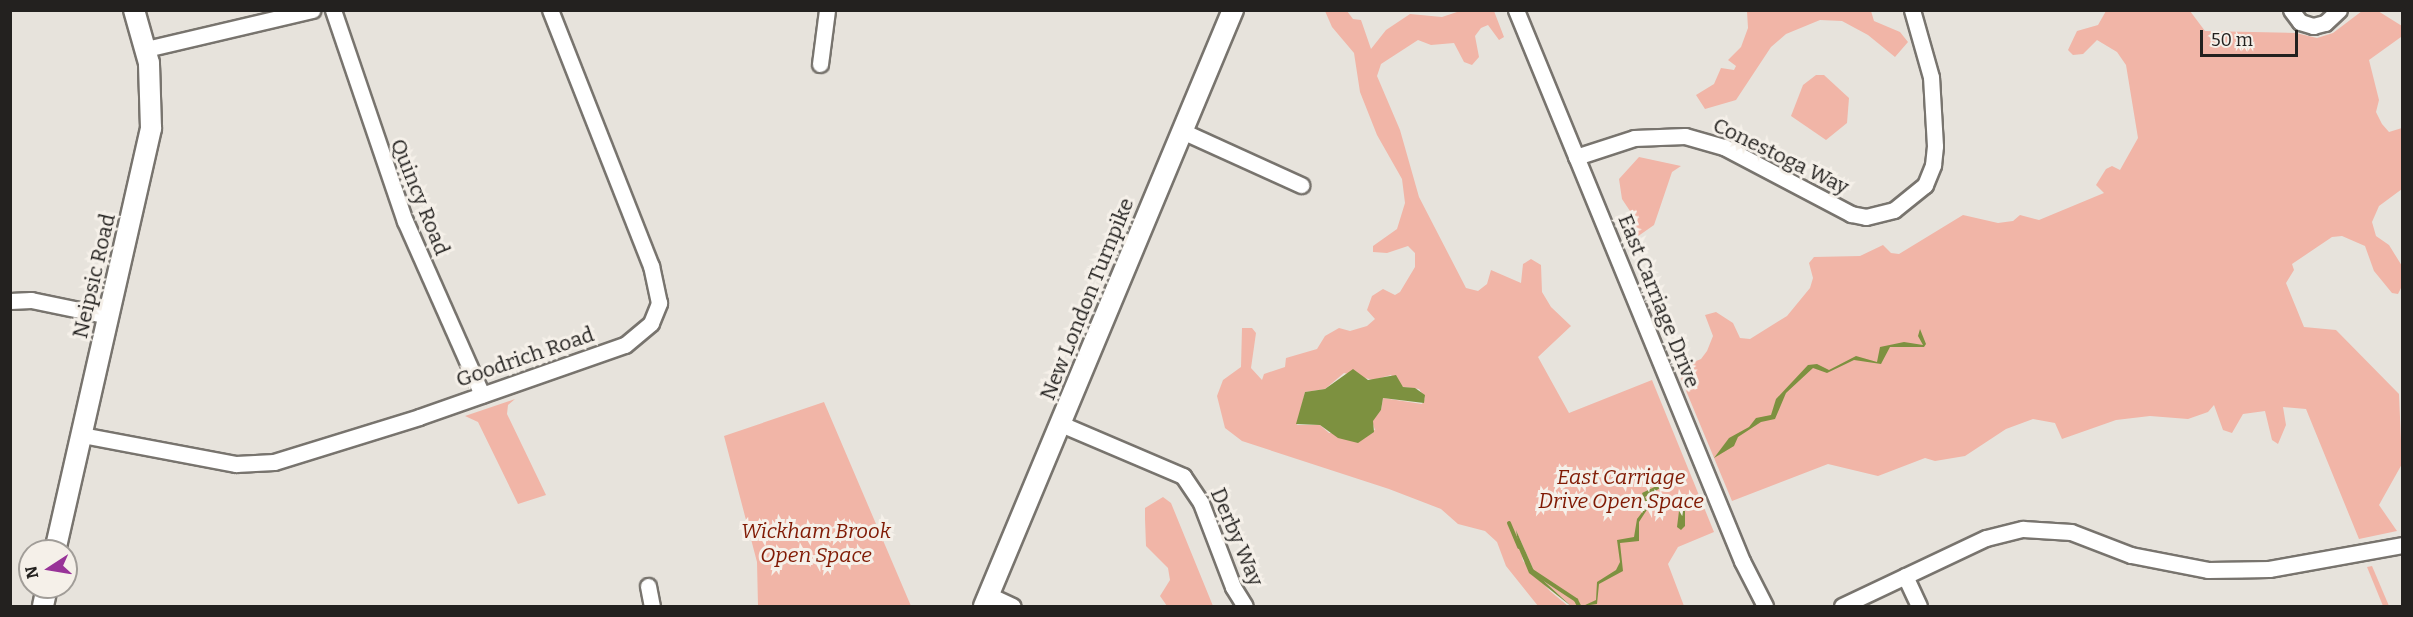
<!DOCTYPE html>
<html>
<head>
<meta charset="utf-8">
<style>
  body { margin:0 }
  #map { position:relative; width:2413px; height:617px; overflow:hidden; background:#e7e3dc; font-family:Bitter,serif }
  div>[style] { position:absolute }
  .green>* { inset:0; background:#f1b5a7 }
  .water>* { inset:0; background:#7d9140 }
  .stream>* { height:4px; margin:-2px; padding:0 2px; transform-origin:2px; border-radius:2px; background:#7d9140 }
  .roads { filter:drop-shadow(2px 0 #78746e) drop-shadow(-2px 0 #78746e) drop-shadow(0 2px #78746e) drop-shadow(0 -2px #78746e) }
  .minor>* { height:15px; margin:-7.5px; padding:0 7.5px; transform-origin:7.5px; border-radius:7.5px; background:#fff }
  .tertiary>* { height:20px; margin:-10px; padding:0 10px; transform-origin:10px; border-radius:10px; background:#fff }
  span { translate:-50% -50%; white-space:nowrap; text-align:center; line-height:1.15; -webkit-text-stroke:6px #f5f0e9; paint-order:stroke }
  .street-label { font-size:21px; color:#23211f }
  .park-label { font-size:21px; color:#801a04; font-style:italic }
  .frame { position:absolute; inset:0; border:12px solid #23211f; pointer-events:none }
  .north { position:absolute; left:18px; top:539px; width:60px; height:60px; box-sizing:border-box; background:#f5f0e9; border:2px solid #a19d98; border-radius:50%; rotate:258deg; font-size:16px; font-weight:700; line-height:24px; text-align:center; color:#23211f }
  .north::after { content:''; display:block; margin:auto; width:21px; height:27px; background:#983398; clip-path:polygon(50% 0,100% 100%,50% 72%,0 100%) }
  .scale { position:absolute; left:2200px; top:30px; width:98px; height:27px; box-sizing:border-box; border:3px solid #23211f; border-top:0; padding-left:8px; font-size:18px; line-height:21px; white-space:nowrap; color:#23211f; -webkit-text-stroke:4px #f5f0e9; paint-order:stroke }
</style>
</head>
<body>
<div id="map">
  <div class="green">
    <div style="clip-path:polygon(evenodd,1325px 11px,1347px 11px,1353px 19px,1361px 20px,1371px 49px,1386px 30px,1410px 14px,1442px 17px,1460px 11px,1494px 11px,1504px 37px,1499px 40px,1488px 25px,1481px 28px,1475px 36px,1479px 57px,1472px 65px,1464px 62px,1454px 43px,1431px 45px,1418px 40px,1381px 64px,1377px 76px,1400px 130px,1419px 197px,1466px 288px,1478px 291px,1487px 284px,1491px 270px,1521px 283px,1523px 264px,1531px 259px,1541px 265px,1542px 292px,1551px 307px,1571px 326px,1538px 357px,1569px 413px,1652px 380px,1714px 532px,1678px 547px,1668px 564px,1684px 606px,1571px 606px,1535px 573px,1516px 530px,1523px 561px,1550px 591px,1568px 606px,1538px 606px,1506px 566px,1497px 542px,1485px 531px,1458px 524px,1441px 509px,1389px 489px,1242px 441px,1225px 428px,1217px 396px,1223px 380px,1241px 367px,1242px 328px,1252px 328px,1256px 333px,1251px 368px,1262px 380px,1264px 374px,1285px 367px,1286px 358px,1317px 349px,1325px 336px,1339px 328px,1350px 331px,1367px 326px,1375px 319px,1367px 310px,1372px 296px,1383px 289px,1395px 295px,1400px 292px,1415px 267px,1415px 253px,1408px 246px,1387px 253px,1373px 252px,1373px 246px,1397px 229px,1405px 203px,1402px 179px,1377px 135px,1360px 92px,1354px 53px,1332px 27px,1325px 11px,1344px 373px,1373px 380px,1391px 375px,1403px 387px,1419px 389px,1425px 398px,1422px 404px,1383px 398px,1381px 410px,1372px 421px,1375px 430px,1329px 433px,1320px 425px,1297px 425px,1305px 392px,1325px 389px,1344px 373px)"></div>
    <div style="clip-path:polygon(1747px 11px,1871px 11px,1874px 21px,1900px 32px,1908px 42px,1895px 57px,1868px 35px,1842px 21px,1820px 20px,1786px 34px,1771px 47px,1736px 100px,1705px 109px,1696px 95px,1714px 84px,1721px 68px,1734px 70px,1736px 66px,1728px 60px,1741px 47px,1748px 28px)"></div>
    <div style="clip-path:polygon(2106px 11px,2190px 11px,2205px 31px,2296px 33px,2317px 38px,2333px 33px,2362px 11px,2378px 11px,2402px 26px,2401px 37px,2369px 60px,2379px 100px,2376px 112px,2382px 124px,2389px 132px,2402px 128px,2402px 189px,2379px 206px,2372px 222px,2376px 236px,2389px 245px,2402px 266px,2402px 286px,2398px 294px,2392px 293px,2374px 271px,2365px 246px,2342px 236px,2332px 237px,2292px 264px,2294px 270px,2286px 283px,2304px 327px,2336px 330px,2399px 394px,2402px 464px,2379px 505px,2397px 531px,2359px 539px,2306px 409px,2283px 407px,2286px 425px,2278px 444px,2272px 440px,2265px 411px,2243px 414px,2232px 433px,2223px 430px,2214px 405px,2208px 412px,2188px 419px,2150px 416px,2116px 420px,2062px 439px,2055px 423px,2033px 419px,2006px 429px,1965px 456px,1935px 461px,1925px 458px,1878px 476px,1828px 464px,1732px 501px,1677px 369px,1701px 359px,1707px 351px,1713px 336px,1705px 315px,1716px 312px,1733px 323px,1740px 338px,1750px 339px,1787px 316px,1810px 288px,1813px 278px,1809px 263px,1814px 257px,1860px 256px,1883px 245px,1891px 253px,1899px 254px,1963px 215px,1998px 223px,2013px 221px,2020px 215px,2039px 220px,2104px 193px,2096px 185px,2106px 169px,2112px 166px,2120px 170px,2138px 138px,2126px 65px,2117px 52px,2097px 40px,2083px 54px,2073px 55px,2068px 50px,2077px 31px,2098px 25px)"></div>
    <div style="clip-path:polygon(1816px 75px,1824px 75px,1849px 98px,1847px 123px,1826px 140px,1791px 116px,1803px 85px)"></div>
    <div style="clip-path:polygon(1639px 157px,1681px 166px,1672px 172px,1654px 225px,1634px 239px,1629px 231px,1632px 214px,1622px 199px,1619px 179px)"></div>
    <div style="clip-path:polygon(515px 399px,508px 405px,507px 414px,546px 495px,518px 504px,478px 422px,465px 416px)"></div>
    <div style="clip-path:polygon(824px 402px,911px 606px,758px 606px,757px 562px,724px 436px)"></div>
    <div style="clip-path:polygon(1163px 497px,1171px 503px,1213px 606px,1167px 606px,1160px 596px,1170px 580px,1168px 568px,1146px 546px,1145px 519px,1145px 508px)"></div>
    <div style="clip-path:polygon(2372px 566px,2389px 606px,2383px 606px,2367px 567px)"></div>
  </div>
  <div class="water">
    <div style="clip-path:polygon(1920px 329px,1926px 344px,1924px 347px,1890px 347px,1881px 364px,1854px 360px,1827px 373px,1813px 368px,1786px 393px,1775px 419px,1761px 422px,1738px 437px,1734px 446px,1714px 458px,1729px 438px,1749px 427px,1756px 418px,1771px 415px,1776px 399px,1808px 365px,1817px 364px,1829px 370px,1856px 356px,1877px 362px,1880px 347px,1904px 342px,1923px 345px,1918px 336px)"></div>
    <div style="clip-path:polygon(1353px 369px,1368px 380px,1396px 375px,1403px 387px,1415px 388px,1425px 395px,1424px 403px,1383px 398px,1381px 410px,1373px 421px,1374px 432px,1358px 443px,1338px 438px,1320px 425px,1296px 424px,1305px 392px,1325px 389px)"></div>
    <div style="clip-path:polygon(1677px 470px,1679px 477px,1645px 497px,1650px 505px,1639px 522px,1639px 541px,1620px 543px,1623px 571px,1599px 584px,1597px 604px,1583px 606px,1596px 600px,1597px 582px,1616px 570px,1620px 562px,1617px 540px,1634px 537px,1637px 519px,1647px 506px,1642px 493px,1667px 481px)"></div>
    <div style="clip-path:polygon(1680px 503px,1685px 505px,1685px 526px,1681px 530px,1677px 527px)"></div>
    <div style="clip-path:polygon(1516px 530px,1535px 573px,1571px 606px,1529px 573px,1519px 549px)"></div>
  </div>
  <div class="stream">
    <div style="left:1509px;top:523px;width:26px;rotate:67deg"></div>
    <div style="left:1532px;top:571px;width:53px;rotate:33.4deg"></div>
    <div style="left:1576px;top:600px;width:7px;rotate:63deg"></div>
  </div>
  <div class="roads">
    <div class="minor">
      <div style="left:333px;top:10px;width:223px;rotate:71.2deg"></div>
      <div style="left:405px;top:221px;width:190px;rotate:66.1deg"></div>
      <div style="left:1516px;top:10px;width:596px;rotate:67.7deg"></div>
      <div style="left:1742px;top:561px;width:51px;rotate:62.9deg"></div>
      <div style="left:2291px;top:10px;width:15px;rotate:53deg"></div>
      <div style="left:2300px;top:22px;width:14px;rotate:17deg"></div>
      <div style="left:2313px;top:26px;width:12px;rotate:-14deg"></div>
      <div style="left:2325px;top:23px;width:19px;rotate:-43deg"></div>
      <div style="left:146px;top:49px;width:171px;rotate:-13.2deg"></div>
      <div style="left:820px;top:64px;width:54px;rotate:-82.6deg"></div>
      <div style="left:1182px;top:131px;width:131px;rotate:24.4deg"></div>
      <div style="left:1576px;top:157px;width:61px;rotate:-18.1deg"></div>
      <div style="left:1634px;top:138px;width:51px;rotate:-2.2deg"></div>
      <div style="left:1685px;top:136px;width:41px;rotate:15.8deg"></div>
      <div style="left:1724px;top:147px;width:144px;rotate:27.8deg"></div>
      <div style="left:1851px;top:214px;width:15px;rotate:11deg"></div>
      <div style="left:1866px;top:217px;width:29px;rotate:-14deg"></div>
      <div style="left:1894px;top:210px;width:40px;rotate:-39deg"></div>
      <div style="left:1925px;top:185px;width:22px;rotate:-68deg"></div>
      <div style="left:1933px;top:165px;width:19px;rotate:-84deg"></div>
      <div style="left:1935px;top:146px;width:69px;rotate:-93.3deg"></div>
      <div style="left:1931px;top:77px;width:70px;rotate:-105.8deg"></div>
      <div style="left:10px;top:301px;width:21px;rotate:-3deg"></div>
      <div style="left:31px;top:300px;width:79px;rotate:11.7deg"></div>
      <div style="left:1061px;top:424px;width:133px;rotate:23.1deg"></div>
      <div style="left:1183px;top:476px;width:32px;rotate:56deg"></div>
      <div style="left:1201px;top:503px;width:90px;rotate:69.1deg"></div>
      <div style="left:1233px;top:587px;width:22px;rotate:58deg"></div>
      <div style="left:82px;top:435px;width:157px;rotate:10.7deg"></div>
      <div style="left:236px;top:464px;width:38px;rotate:-3deg"></div>
      <div style="left:274px;top:462px;width:152px;rotate:-17.2deg"></div>
      <div style="left:419px;top:417px;width:218px;rotate:-19.3deg"></div>
      <div style="left:625px;top:345px;width:34px;rotate:-40deg"></div>
      <div style="left:651px;top:323px;width:22px;rotate:-68deg"></div>
      <div style="left:659px;top:303px;width:38px;rotate:-102deg"></div>
      <div style="left:651px;top:266px;width:275px;rotate:-111.5deg"></div>
      <div style="left:1905px;top:576px;width:33px;rotate:65deg"></div>
      <div style="left:648px;top:586px;width:20px;rotate:79deg"></div>
      <div style="left:989px;top:595px;width:26px;rotate:25deg"></div>
      <div style="left:1842px;top:606px;width:159px;rotate:-25.3deg"></div>
      <div style="left:1986px;top:538px;width:38px;rotate:-14deg"></div>
      <div style="left:2023px;top:529px;width:48px;rotate:3.6deg"></div>
      <div style="left:2071px;top:532px;width:64px;rotate:21deg"></div>
      <div style="left:2131px;top:555px;width:78px;rotate:11deg"></div>
      <div style="left:2208px;top:570px;width:61px;rotate:-0.9deg"></div>
      <div style="left:2269px;top:569px;width:135px;rotate:-10.2deg"></div>
    </div>
    <div class="tertiary">
      <div style="left:55px;top:551px;width:434px;rotate:-77.2deg"></div>
      <div style="left:151px;top:128px;width:65px;rotate:-91.8deg"></div>
      <div style="left:149px;top:63px;width:55px;rotate:-105.8deg"></div>
      <div style="left:43px;top:606px;width:19px;rotate:-78deg"></div>
      <div style="left:984px;top:606px;width:646px;rotate:-67.33deg"></div>
    </div>
  </div>
  <div class="street-label">
    <span style="left:1781px;top:156px;rotate:26deg">Conestoga Way</span>
    <span style="left:420px;top:197px;rotate:68deg">Quincy Road</span>
    <span style="left:94px;top:276px;rotate:-77deg">Neipsic Road</span>
    <span style="left:1087px;top:299px;rotate:-68deg">New London Turnpike</span>
    <span style="left:1659px;top:301px;rotate:68deg">East Carriage Drive</span>
    <span style="left:525px;top:357px;rotate:-19deg">Goodrich Road</span>
    <span style="left:1237px;top:537px;rotate:67deg">Derby Way</span>
  </div>
  <div class="park-label">
    <span style="left:1621px;top:489px">East Carriage<br>Drive Open Space</span>
    <span style="left:816px;top:543px">Wickham Brook<br>Open Space</span>
  </div>
  <div class="frame"></div>
  <div class="north">N</div>
  <div class="scale">50 m</div>
</div>
</body>
</html>
